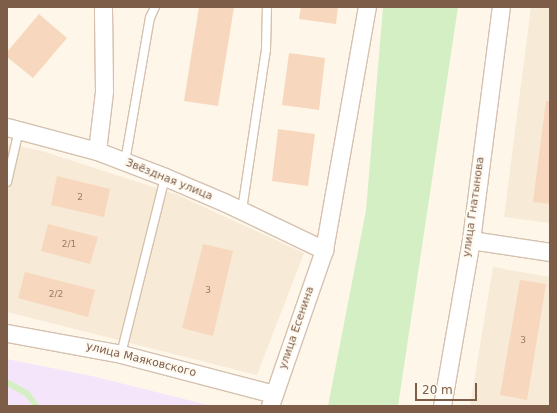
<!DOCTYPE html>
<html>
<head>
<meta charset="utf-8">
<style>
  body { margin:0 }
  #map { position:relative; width:557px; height:413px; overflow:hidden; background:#fef7e9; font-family:"DejaVu Sans",sans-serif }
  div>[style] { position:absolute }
  .residential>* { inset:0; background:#f7ead6 }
  .education>* { inset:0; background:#f4e5fb }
  .green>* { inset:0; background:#d4efc4 }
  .building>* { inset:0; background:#f7d7bd }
  .roads { filter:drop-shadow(1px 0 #d5c1af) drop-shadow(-1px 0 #d5c1af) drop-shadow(0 1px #d5c1af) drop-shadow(0 -1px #d5c1af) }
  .service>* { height:8px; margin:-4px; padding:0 4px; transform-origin:4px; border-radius:4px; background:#fff }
  .minor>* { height:17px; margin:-8.5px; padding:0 8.5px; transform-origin:8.5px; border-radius:8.5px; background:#fff }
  span { translate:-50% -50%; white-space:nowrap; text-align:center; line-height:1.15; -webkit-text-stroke:4px #fffaf1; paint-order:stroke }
  .number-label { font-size:9px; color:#9c7c65 }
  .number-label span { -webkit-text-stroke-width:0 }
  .street-label { font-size:11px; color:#7d5d48 }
  .frame { position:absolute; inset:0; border:8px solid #7d5d48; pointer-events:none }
  .scale { position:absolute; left:415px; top:383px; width:62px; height:18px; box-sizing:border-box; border:2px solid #7d5d48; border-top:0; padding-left:5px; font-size:12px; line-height:14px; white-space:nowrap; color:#7d5d48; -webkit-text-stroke:3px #fffaf1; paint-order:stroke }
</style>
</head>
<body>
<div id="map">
  <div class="residential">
    <div style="clip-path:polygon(531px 7px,550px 7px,550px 223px,504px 217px)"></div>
    <div style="clip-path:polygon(7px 144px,42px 151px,178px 195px,304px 253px,257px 375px,7px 312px)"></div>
    <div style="clip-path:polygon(493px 267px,550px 277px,549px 406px,470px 406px)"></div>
  </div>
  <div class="education">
    <div style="clip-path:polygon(7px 359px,92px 376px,212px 406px,7px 406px)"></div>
  </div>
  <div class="green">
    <div style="clip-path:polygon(383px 7px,458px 7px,398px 406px,328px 406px,366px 210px)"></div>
    <div style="clip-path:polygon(7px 379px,29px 391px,40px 406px,33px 406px,25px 396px,7px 386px)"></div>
  </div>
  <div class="building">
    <div style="clip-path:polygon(199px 7px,234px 7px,218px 106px,184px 101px)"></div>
    <div style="clip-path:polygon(301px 7px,338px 7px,336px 24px,299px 19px)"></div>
    <div style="clip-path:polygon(39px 14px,67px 38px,33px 78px,7px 57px,7px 52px)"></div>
    <div style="clip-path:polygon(289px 53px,325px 58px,319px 110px,282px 105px)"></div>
    <div style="clip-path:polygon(546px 101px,550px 101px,550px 204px,533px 202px)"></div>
    <div style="clip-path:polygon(278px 129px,315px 134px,308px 186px,272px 181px)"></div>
    <div style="clip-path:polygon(57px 176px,110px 189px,104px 217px,51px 205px)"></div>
    <div style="clip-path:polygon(48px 224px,98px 237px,90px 264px,41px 251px)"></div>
    <div style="clip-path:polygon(203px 244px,233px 251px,213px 336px,182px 328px)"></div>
    <div style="clip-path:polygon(25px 272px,95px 290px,88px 317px,18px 298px)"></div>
    <div style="clip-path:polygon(520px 280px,546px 284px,527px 400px,500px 395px)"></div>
  </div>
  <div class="roads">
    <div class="service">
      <div style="left:125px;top:162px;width:146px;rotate:-80.2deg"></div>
      <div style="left:150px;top:18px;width:12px;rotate:-66deg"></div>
      <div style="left:7px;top:182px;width:53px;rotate:-77deg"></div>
      <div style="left:242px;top:210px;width:162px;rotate:-81.5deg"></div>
      <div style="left:266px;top:50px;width:43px;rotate:-88.7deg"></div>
      <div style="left:121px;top:354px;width:182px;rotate:-76deg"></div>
    </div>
    <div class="minor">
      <div style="left:7px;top:127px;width:93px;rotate:14.9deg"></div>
      <div style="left:97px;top:151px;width:73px;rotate:20.9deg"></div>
      <div style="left:165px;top:177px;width:66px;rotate:23.1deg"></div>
      <div style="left:226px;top:203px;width:109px;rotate:25.6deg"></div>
      <div style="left:97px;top:151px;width:60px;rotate:-83.3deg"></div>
      <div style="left:104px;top:91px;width:84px;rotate:-90.7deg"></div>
      <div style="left:471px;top:240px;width:80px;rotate:8.6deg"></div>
      <div style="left:7px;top:333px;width:116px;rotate:10.4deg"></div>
      <div style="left:121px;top:354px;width:158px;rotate:14.7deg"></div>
      <div style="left:270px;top:406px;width:165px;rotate:-70.9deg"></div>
      <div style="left:324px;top:250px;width:247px;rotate:-80deg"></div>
      <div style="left:442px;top:406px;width:169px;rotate:-80.1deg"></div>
      <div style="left:471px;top:240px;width:235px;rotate:-82.7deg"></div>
    </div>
  </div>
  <div class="number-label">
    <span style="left:80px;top:197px">2</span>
    <span style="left:69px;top:244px">2/1</span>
    <span style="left:208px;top:290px">3</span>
    <span style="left:56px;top:294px">2/2</span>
    <span style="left:523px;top:340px">3</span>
  </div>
  <div class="street-label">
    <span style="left:169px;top:180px;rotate:22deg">Звёздная улица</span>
    <span style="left:474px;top:207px;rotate:-82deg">улица Гнатынова</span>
    <span style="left:297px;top:328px;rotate:-71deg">улица Есенина</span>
    <span style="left:141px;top:360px;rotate:14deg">улица Маяковского</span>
  </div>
  <div class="frame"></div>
  <div class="scale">20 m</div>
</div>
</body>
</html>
